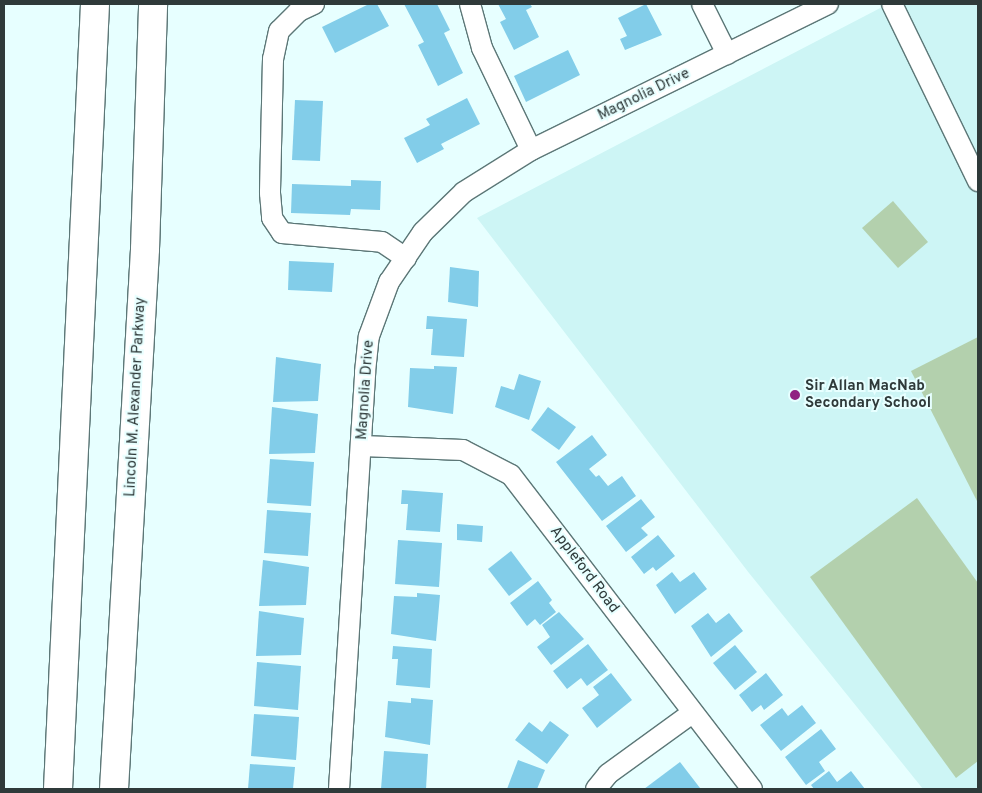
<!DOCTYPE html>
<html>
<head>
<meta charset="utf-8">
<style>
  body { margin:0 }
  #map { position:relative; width:982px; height:793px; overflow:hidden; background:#e7ffff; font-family:Overpass,sans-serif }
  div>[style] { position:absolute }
  .built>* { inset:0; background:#cdf5f5 }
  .green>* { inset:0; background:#b3d0ad }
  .building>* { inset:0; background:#82cde9 }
  .roads { filter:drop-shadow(1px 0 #5c7777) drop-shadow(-1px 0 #5c7777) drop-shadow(0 1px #5c7777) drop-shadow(0 -1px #5c7777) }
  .minor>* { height:20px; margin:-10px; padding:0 10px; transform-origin:10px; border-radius:10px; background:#fff }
  .highway>* { height:28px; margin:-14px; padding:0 14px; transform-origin:14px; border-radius:14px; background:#fff }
  .dots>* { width:14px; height:14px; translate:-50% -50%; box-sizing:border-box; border:2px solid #e7ffff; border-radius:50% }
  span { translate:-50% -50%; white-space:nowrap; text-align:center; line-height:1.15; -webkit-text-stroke:4px #e7ffff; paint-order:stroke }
  .street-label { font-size:15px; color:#2f3a3a }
  .poi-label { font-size:15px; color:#2f3a3a; font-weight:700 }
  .left { translate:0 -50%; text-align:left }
  .frame { position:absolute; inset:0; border:5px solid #2f3a3a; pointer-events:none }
</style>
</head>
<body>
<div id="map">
  <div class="built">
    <div style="clip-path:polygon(888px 4px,978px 4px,978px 789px,923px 789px,749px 573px,477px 218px)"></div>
  </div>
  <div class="green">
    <div style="clip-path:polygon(893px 201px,928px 242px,898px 268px,862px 228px)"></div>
    <div style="clip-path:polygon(978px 337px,978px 503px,911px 371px)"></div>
    <div style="clip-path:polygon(917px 498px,978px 583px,978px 761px,956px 778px,810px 577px)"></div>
  </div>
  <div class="building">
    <div style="clip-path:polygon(369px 4px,377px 4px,389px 26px,335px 53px,322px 27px)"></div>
    <div style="clip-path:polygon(404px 4px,437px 4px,450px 30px,444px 33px,463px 73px,438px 86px,418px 45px,424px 42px)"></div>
    <div style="clip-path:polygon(498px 4px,530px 4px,532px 7px,526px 10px,539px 37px,514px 50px,500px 22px,506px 19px)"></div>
    <div style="clip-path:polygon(646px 4px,662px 35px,625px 50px,620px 39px,627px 36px,618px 18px)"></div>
    <div style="clip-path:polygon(568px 50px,580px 75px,526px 102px,514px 76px)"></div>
    <div style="clip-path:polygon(467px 98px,480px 124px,441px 144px,444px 149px,417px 163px,404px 138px,430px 125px,426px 119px)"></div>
    <div style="clip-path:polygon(295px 100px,323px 101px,320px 161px,292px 160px)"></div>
    <div style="clip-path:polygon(351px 180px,381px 181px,380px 210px,351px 209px,350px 215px,291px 213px,292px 184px,351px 186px)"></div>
    <div style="clip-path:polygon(289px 261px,334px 263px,332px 292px,288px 290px)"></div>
    <div style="clip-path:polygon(450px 267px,479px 271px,478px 307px,448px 302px)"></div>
    <div style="clip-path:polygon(427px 316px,467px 319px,464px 357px,431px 355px,433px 329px,426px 329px)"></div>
    <div style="clip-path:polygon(276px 357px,321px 364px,318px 401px,273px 402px)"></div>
    <div style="clip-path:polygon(434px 366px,457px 367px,453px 414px,408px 407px,410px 368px,434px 369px)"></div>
    <div style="clip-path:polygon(519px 374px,541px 381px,529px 420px,495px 407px,501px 386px,514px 390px)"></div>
    <div style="clip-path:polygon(272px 407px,318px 414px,315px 453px,269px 454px)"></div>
    <div style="clip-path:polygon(548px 407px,576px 427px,559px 450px,531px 430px)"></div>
    <div style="clip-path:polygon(592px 435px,607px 455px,589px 469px,596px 477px,588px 482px,599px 475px,608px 486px,622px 476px,636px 496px,602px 521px,556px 462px)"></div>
    <div style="clip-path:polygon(270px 459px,314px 462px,311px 506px,267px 503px)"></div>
    <div style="clip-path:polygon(402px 490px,443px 493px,440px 532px,406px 530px,408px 504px,401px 504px)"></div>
    <div style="clip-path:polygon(641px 499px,655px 517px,641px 528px,648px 535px,626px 552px,606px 526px)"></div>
    <div style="clip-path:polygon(267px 510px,311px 513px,308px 556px,264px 553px)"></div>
    <div style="clip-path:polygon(457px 524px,483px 526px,482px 542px,457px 540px)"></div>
    <div style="clip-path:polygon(658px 535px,675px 556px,656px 571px,653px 567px,644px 574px,631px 557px)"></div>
    <div style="clip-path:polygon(398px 540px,442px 543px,439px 587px,395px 584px)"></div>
    <div style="clip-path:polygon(511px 551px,532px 579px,509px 596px,488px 569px)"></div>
    <div style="clip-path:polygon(263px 560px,309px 567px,306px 605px,259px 606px)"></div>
    <div style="clip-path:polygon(672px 572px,680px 582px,694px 572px,707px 589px,675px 614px,656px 585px)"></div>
    <div style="clip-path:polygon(538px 581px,552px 600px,549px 603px,556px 612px,540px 625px,535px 619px,527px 626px,510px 603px)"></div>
    <div style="clip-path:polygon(417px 593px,440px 595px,436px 641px,391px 634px,394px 596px,417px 597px)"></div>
    <div style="clip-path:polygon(259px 611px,304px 618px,301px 655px,256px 656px)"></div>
    <div style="clip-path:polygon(559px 612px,584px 639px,551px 665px,537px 647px,550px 637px,542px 625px)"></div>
    <div style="clip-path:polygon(708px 613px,716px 623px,729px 613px,743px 631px,711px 657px,691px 626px)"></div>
    <div style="clip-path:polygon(588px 644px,608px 670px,587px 686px,581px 678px,567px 689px,553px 671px)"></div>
    <div style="clip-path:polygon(735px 645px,757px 672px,735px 690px,713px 663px)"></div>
    <div style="clip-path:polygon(393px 646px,432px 649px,430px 688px,396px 685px,398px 659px,392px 659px)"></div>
    <div style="clip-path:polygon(257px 662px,301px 666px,298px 710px,254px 706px)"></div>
    <div style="clip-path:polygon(611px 673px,632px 700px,597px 728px,582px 708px,599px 695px,593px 687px)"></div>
    <div style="clip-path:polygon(766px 673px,783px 695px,764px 710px,761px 705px,752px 712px,739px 695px)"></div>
    <div style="clip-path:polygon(411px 698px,433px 700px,430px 745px,385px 737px,388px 701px,411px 703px)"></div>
    <div style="clip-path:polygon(802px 705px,816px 723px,781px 751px,760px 725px,782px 708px,788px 716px)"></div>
    <div style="clip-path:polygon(254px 714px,299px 717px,296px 760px,251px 756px)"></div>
    <div style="clip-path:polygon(550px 721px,569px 735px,547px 764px,515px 740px,529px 722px,542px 732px)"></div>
    <div style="clip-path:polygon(821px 729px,836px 749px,819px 762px,825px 771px,806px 785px,785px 757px)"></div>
    <div style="clip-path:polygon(384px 751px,428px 754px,426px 789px,381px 789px)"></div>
    <div style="clip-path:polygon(518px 760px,545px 770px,537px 789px,507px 789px)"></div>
    <div style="clip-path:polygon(680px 762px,700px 788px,644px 789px)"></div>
    <div style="clip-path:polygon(250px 764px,295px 767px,293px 789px,248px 789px)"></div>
    <div style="clip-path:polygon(829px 771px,837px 782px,851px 771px,865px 789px,814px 789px,811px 785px)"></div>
  </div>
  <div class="roads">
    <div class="minor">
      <div style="left:314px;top:4px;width:17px;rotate:155deg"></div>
      <div style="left:299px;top:11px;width:28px;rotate:135deg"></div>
      <div style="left:279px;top:31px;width:29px;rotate:102deg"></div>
      <div style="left:273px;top:59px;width:134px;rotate:91.3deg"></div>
      <div style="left:270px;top:193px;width:25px;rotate:85deg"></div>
      <div style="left:272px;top:218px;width:18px;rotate:56deg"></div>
      <div style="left:282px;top:233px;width:100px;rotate:5.1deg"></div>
      <div style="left:382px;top:242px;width:29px;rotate:34deg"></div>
      <div style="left:470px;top:4px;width:46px;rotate:74.7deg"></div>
      <div style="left:482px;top:48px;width:113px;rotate:64.3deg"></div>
      <div style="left:702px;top:4px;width:56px;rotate:63.4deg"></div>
      <div style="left:892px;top:4px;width:197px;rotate:64.1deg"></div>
      <div style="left:362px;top:446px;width:101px;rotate:2.3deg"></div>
      <div style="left:463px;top:450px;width:54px;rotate:27.5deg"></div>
      <div style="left:511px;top:475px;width:396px;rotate:52.5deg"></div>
      <div style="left:339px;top:789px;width:418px;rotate:-86.4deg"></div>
      <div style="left:365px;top:372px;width:36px;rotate:-84deg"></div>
      <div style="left:369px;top:336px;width:58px;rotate:-69.7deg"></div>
      <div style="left:389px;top:282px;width:60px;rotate:-55.8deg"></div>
      <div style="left:423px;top:232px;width:57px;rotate:-44.3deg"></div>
      <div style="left:464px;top:192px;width:79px;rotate:-32.1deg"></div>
      <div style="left:531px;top:150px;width:331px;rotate:-26.2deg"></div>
      <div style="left:596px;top:789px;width:19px;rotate:-51deg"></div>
      <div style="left:608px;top:774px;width:102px;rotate:-35.9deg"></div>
    </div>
    <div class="highway">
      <div style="left:58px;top:789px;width:786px;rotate:-87.3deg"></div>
      <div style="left:114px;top:789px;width:541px;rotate:-86.71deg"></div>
      <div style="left:145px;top:249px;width:245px;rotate:-88.1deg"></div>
    </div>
  </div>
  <div class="dots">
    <div style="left:795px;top:395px;background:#902182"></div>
  </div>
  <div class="street-label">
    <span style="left:644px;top:95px;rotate:-26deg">Magnolia Drive</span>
    <span style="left:366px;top:390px;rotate:-86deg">Magnolia Drive</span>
    <span style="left:136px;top:397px;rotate:-87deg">Lincoln M. Alexander Parkway</span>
    <span style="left:584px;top:570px;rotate:53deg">Appleford Road</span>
  </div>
  <div class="poi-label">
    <span class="left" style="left:805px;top:395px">Sir Allan MacNab<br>Secondary School</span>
  </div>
  <div class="frame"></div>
</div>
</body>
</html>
